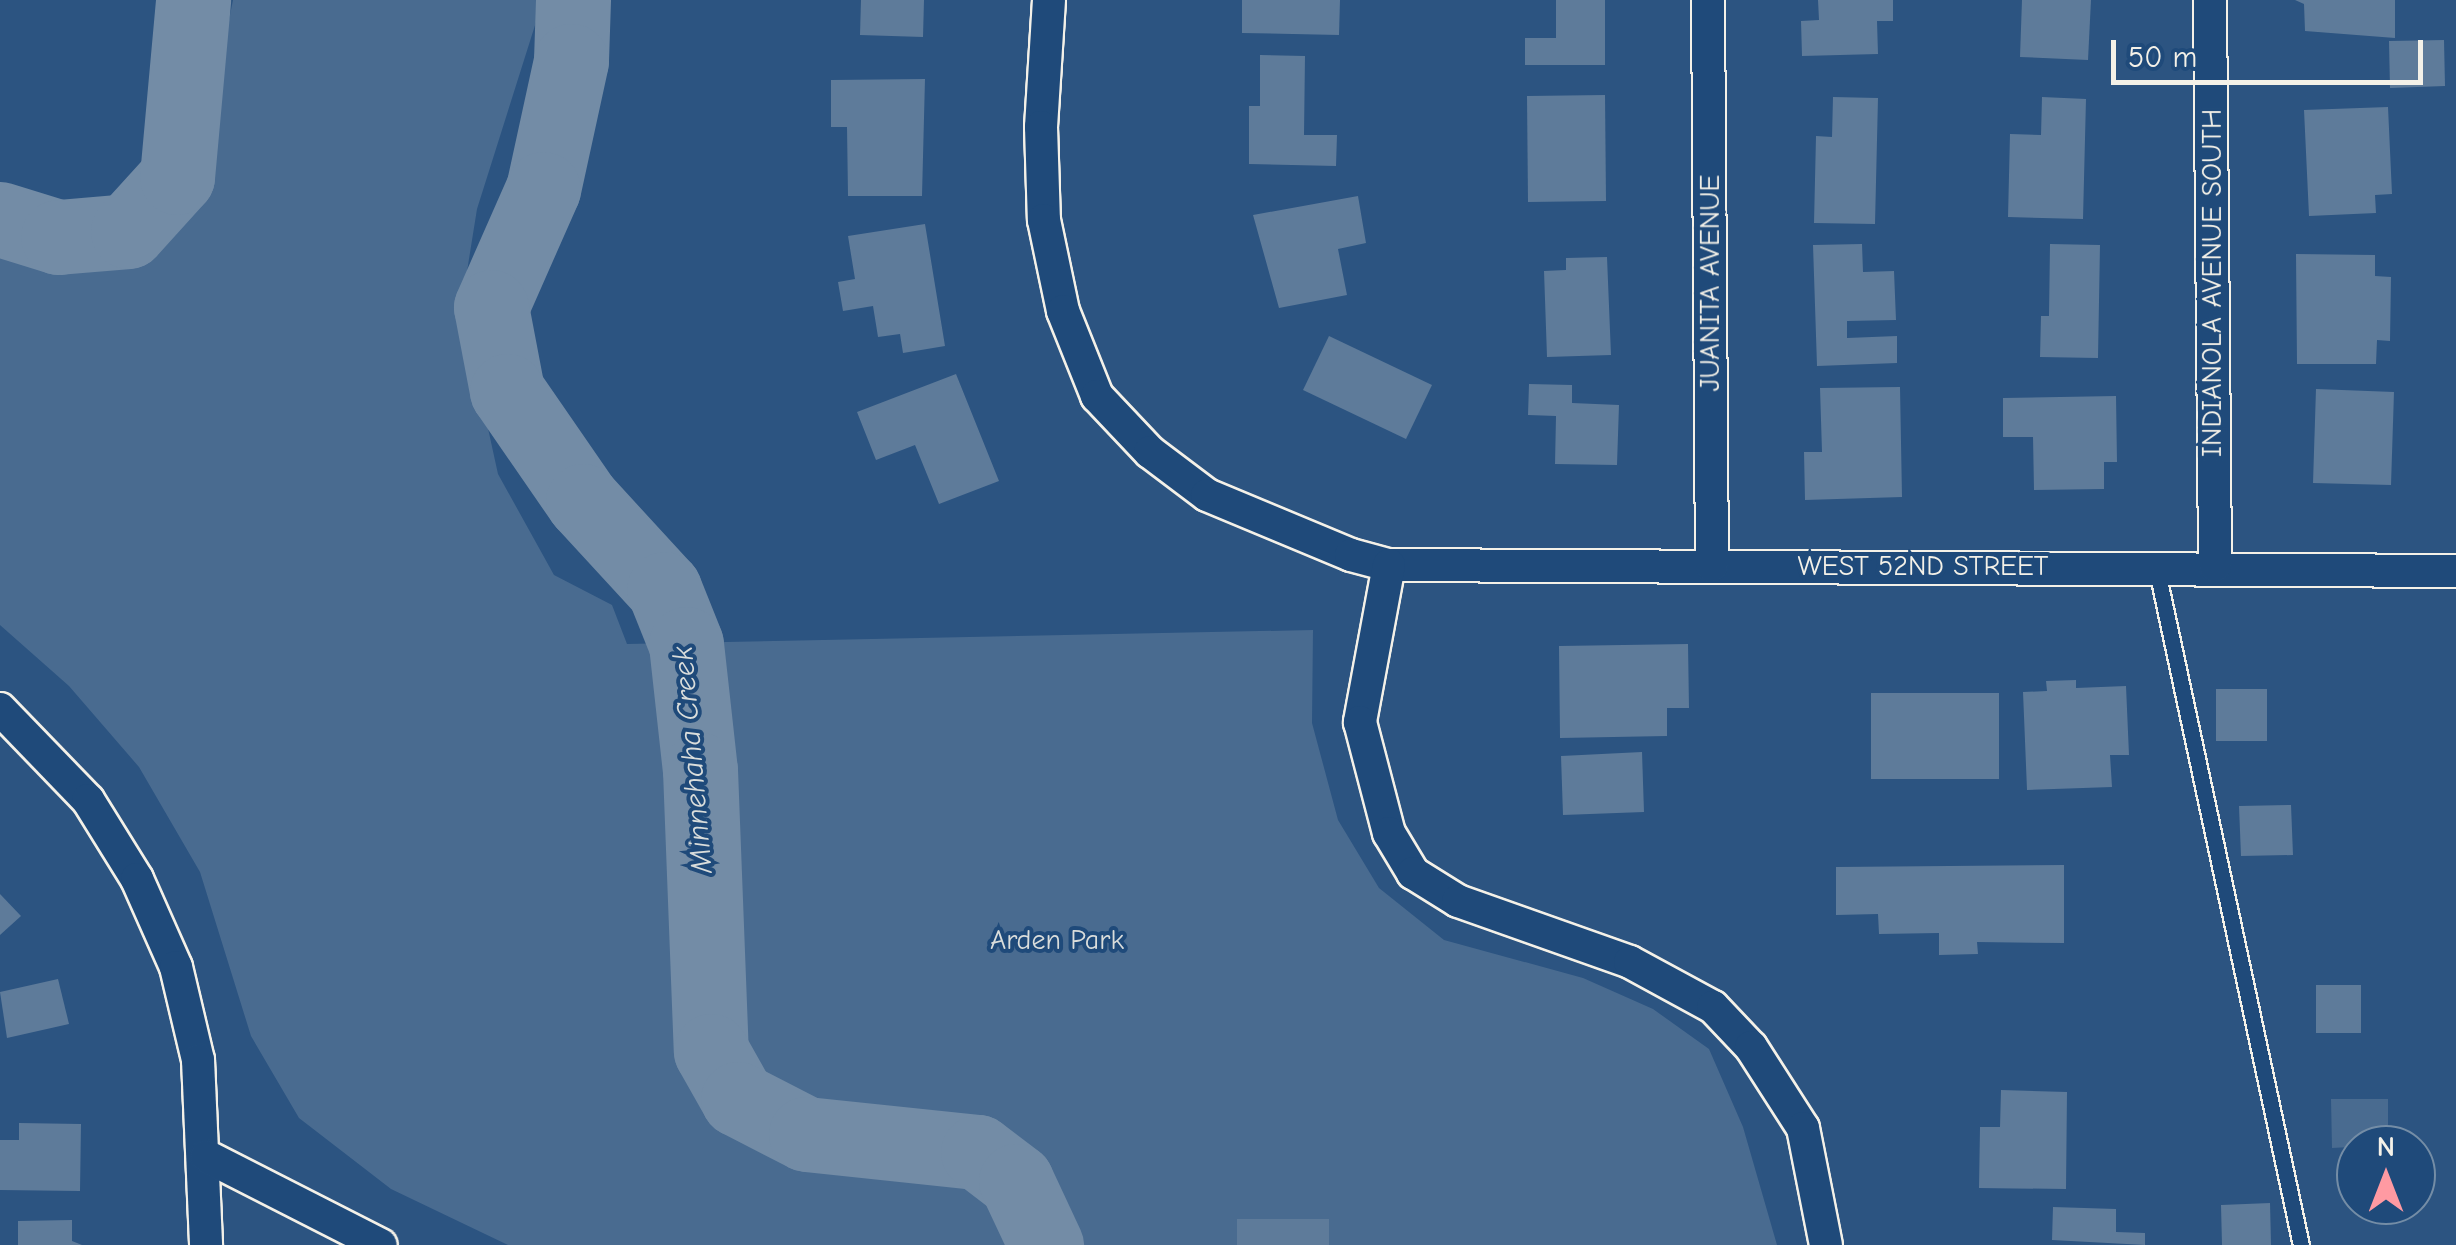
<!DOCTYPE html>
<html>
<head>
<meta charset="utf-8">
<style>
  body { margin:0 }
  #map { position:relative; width:2456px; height:1245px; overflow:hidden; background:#2c5481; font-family:"Comic Neue",sans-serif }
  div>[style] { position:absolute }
  .green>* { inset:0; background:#496b90 }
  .river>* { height:75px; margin:-37.5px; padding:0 37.5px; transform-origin:37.5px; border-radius:37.5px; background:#738ca6 }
  .building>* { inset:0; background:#5e7b9a }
  .roads { filter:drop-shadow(2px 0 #f4f1e8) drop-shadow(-2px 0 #f4f1e8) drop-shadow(0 2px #f4f1e8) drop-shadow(0 -2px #f4f1e8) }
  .lane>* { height:15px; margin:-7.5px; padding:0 7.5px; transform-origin:7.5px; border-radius:7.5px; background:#1f4a7a }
  .street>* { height:32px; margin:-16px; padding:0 16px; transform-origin:16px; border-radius:16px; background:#1f4a7a }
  span { translate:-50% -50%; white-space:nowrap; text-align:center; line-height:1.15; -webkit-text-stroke:8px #1f4a7a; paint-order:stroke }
  .street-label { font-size:28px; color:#f4f1e8 }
  .park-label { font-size:28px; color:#dadddb }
  .water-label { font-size:30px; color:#dadddb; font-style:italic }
  .north { position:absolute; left:2336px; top:1125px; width:100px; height:100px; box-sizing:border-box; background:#1f4a7a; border:2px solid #748da6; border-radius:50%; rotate:0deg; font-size:28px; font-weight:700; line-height:40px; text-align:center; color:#f4f1e8 }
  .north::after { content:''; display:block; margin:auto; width:35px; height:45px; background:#ff9aa2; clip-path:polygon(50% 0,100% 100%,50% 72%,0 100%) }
  .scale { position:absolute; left:2111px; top:40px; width:312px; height:45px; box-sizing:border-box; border:5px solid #f4f1e8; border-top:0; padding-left:12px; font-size:30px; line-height:35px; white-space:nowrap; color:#f4f1e8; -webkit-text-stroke:8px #1f4a7a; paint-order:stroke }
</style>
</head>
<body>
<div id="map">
  <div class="green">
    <div style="clip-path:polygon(233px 0,543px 0,477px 209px,465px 284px,475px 369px,498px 474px,554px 575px,612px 605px,627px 644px,1313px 630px,1312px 723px,1338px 820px,1379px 888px,1444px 940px,1583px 978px,1653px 1009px,1709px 1049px,1743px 1127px,1777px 1245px,508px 1245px,391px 1189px,299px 1118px,251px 1036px,200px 872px,139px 767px,69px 686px,0 625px,0 253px,137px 252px,169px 224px,200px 163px)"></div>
    <div style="clip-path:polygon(2331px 1099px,2388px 1099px,2388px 1145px,2332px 1148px)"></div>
  </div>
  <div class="river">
    <div style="left:573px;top:0;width:61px;rotate:91.9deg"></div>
    <div style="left:571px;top:61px;width:131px;rotate:102.3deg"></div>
    <div style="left:543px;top:189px;width:129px;rotate:113.8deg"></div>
    <div style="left:491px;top:307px;width:86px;rotate:79.2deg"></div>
    <div style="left:507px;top:391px;width:134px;rotate:55.4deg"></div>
    <div style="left:583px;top:501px;width:120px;rotate:47.4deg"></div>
    <div style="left:664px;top:589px;width:59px;rotate:68.2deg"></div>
    <div style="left:686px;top:644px;width:127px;rotate:83.7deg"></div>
    <div style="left:700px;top:770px;width:281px;rotate:87.8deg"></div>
    <div style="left:711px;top:1051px;width:55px;rotate:60.6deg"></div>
    <div style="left:738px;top:1099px;width:76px;rotate:27.2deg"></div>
    <div style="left:806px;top:1134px;width:173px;rotate:6deg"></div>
    <div style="left:978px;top:1152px;width:48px;rotate:37.3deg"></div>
    <div style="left:1016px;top:1181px;width:71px;rotate:64.9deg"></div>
    <div style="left:0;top:219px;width:61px;rotate:17.2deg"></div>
    <div style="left:58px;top:237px;width:70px;rotate:-4.9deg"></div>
    <div style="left:128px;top:231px;width:73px;rotate:-47.8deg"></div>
    <div style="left:177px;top:177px;width:178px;rotate:-84.8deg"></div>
  </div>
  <div class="building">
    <div style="clip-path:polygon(861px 0,924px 0,923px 37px,860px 35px)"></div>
    <div style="clip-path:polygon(1242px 0,1340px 0,1339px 35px,1242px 33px)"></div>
    <div style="clip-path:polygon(1556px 0,1605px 0,1605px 65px,1525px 65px,1525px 38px,1556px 38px)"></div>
    <div style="clip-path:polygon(1818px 0,1893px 0,1893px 21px,1877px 21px,1878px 54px,1802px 56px,1801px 21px,1819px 20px)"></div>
    <div style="clip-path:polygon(2022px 0,2091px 0,2088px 60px,2020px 57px)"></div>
    <div style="clip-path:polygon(2295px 0,2395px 0,2395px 38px,2305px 31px,2304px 4px)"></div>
    <div style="clip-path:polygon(2444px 40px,2445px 86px,2390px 88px,2389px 41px)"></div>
    <div style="clip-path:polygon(1260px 55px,1305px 56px,1304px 135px,1337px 135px,1336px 166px,1249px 164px,1249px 106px,1260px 106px)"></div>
    <div style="clip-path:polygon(925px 79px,922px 196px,848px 196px,847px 127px,831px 127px,831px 80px)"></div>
    <div style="clip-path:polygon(1605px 95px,1606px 201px,1528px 202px,1527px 96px)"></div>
    <div style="clip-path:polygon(1833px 97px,1878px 98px,1875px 224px,1814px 223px,1816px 136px,1832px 137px)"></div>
    <div style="clip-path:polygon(2042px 97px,2086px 99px,2083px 219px,2008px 217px,2010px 134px,2041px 135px)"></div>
    <div style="clip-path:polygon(2388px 107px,2392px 194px,2375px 195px,2376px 213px,2309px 216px,2304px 110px)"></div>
    <div style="clip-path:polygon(1358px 196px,1366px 243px,1338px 249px,1347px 295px,1279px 308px,1253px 215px)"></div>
    <div style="clip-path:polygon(925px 224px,945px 346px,903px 353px,900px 334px,878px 337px,873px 306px,843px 311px,838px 282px,855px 279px,848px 236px)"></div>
    <div style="clip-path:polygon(1862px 244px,1863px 272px,1894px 271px,1896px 320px,1847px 321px,1847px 338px,1897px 336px,1897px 363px,1817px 366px,1813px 245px)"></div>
    <div style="clip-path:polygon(2050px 244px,2100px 245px,2098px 358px,2040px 357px,2041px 316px,2049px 316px)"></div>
    <div style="clip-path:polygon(2296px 254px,2375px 255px,2375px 276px,2391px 277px,2390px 341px,2377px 340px,2376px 364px,2297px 364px)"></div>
    <div style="clip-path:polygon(1607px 257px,1611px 355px,1547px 357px,1544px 271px,1566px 270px,1566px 258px)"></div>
    <div style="clip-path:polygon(1329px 336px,1432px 385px,1406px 439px,1303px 390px)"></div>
    <div style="clip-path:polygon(956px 374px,999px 481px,939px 504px,915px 445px,876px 460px,857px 412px)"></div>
    <div style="clip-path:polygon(1529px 384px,1572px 385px,1572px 403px,1619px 405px,1617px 465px,1555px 464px,1556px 416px,1528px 415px)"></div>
    <div style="clip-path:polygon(1900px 387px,1902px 497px,1805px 500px,1804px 452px,1822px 452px,1820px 388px)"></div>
    <div style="clip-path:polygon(2316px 389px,2394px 392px,2391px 485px,2313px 483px)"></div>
    <div style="clip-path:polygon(2116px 396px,2117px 462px,2104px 462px,2104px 489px,2034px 490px,2033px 437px,2003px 437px,2003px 398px)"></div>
    <div style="clip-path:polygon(1688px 644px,1689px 708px,1667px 708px,1667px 736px,1560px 738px,1559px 646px)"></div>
    <div style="clip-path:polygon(2076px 680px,2076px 688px,2126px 686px,2129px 755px,2110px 755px,2112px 787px,2027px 790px,2023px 692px,2047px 691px,2046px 681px)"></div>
    <div style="clip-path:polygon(2216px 689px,2267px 689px,2267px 741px,2216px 741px)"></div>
    <div style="clip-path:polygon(1871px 693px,1999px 693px,1999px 779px,1871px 779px)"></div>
    <div style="clip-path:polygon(1642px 752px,1644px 812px,1563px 815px,1561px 756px)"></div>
    <div style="clip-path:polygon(2291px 805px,2293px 855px,2241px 856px,2239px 806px)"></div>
    <div style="clip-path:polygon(2064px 865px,2064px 943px,1977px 942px,1978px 954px,1939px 955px,1939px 933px,1879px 934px,1878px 914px,1836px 915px,1836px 867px)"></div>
    <div style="clip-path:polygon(0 894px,21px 916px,0 935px)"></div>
    <div style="clip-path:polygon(58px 979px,69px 1024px,7px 1038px,0 992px)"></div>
    <div style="clip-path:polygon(2316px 985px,2361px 985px,2361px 1033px,2316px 1033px)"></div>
    <div style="clip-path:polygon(2001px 1090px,2067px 1092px,2066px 1189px,1979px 1188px,1980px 1127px,2000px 1127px)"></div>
    <div style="clip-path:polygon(19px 1123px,81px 1124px,80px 1191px,0 1190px,0 1140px,19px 1140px)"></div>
    <div style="clip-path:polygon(2270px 1203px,2271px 1245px,2222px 1245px,2221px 1205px)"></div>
    <div style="clip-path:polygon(2053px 1207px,2116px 1209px,2116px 1232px,2145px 1233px,2145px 1245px,2052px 1240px)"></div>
    <div style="clip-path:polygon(1237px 1219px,1329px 1219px,1329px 1245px,1237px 1245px)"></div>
    <div style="clip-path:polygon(72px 1220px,72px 1241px,82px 1245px,18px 1245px,18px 1221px)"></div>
  </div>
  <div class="roads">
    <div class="lane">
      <div style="left:2156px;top:566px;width:694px;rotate:77.95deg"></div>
    </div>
    <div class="street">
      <div style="left:1049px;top:0;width:127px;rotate:93.6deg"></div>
      <div style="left:1041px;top:127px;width:93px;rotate:88.2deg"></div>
      <div style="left:1044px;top:220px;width:93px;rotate:78.2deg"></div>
      <div style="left:1063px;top:311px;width:92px;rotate:68.2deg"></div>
      <div style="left:1097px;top:396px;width:77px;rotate:46.6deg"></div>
      <div style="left:1150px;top:452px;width:71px;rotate:37deg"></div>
      <div style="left:1207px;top:495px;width:156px;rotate:22.6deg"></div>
      <div style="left:1351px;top:555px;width:39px;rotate:15deg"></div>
      <div style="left:1389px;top:565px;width:1067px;rotate:0.32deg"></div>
      <div style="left:1708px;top:0;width:566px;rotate:89.6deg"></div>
      <div style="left:2210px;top:0;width:566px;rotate:89.49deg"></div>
      <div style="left:1389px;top:565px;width:160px;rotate:100.5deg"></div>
      <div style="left:1360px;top:722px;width:115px;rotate:75.4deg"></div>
      <div style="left:1389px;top:833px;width:47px;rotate:59deg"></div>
      <div style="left:1413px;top:873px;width:53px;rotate:31.9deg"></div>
      <div style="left:1458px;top:901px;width:182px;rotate:19.5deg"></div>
      <div style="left:1630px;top:962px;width:94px;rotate:28.5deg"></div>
      <div style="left:1713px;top:1007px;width:55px;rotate:46.5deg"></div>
      <div style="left:1751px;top:1047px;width:96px;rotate:57.3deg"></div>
      <div style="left:1803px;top:1128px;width:119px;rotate:78.9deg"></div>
      <div style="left:0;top:709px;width:127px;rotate:46deg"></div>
      <div style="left:88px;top:800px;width:93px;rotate:58.2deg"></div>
      <div style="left:137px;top:879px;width:96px;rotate:66.1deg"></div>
      <div style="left:176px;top:967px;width:96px;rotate:76.7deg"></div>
      <div style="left:198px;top:1060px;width:185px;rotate:87.5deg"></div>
      <div style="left:206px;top:1156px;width:196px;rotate:27deg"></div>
    </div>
  </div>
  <div class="street-label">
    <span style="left:1710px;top:283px;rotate:-90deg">JUANITA AVENUE</span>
    <span style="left:2212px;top:283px;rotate:-90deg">INDIANOLA AVENUE SOUTH</span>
    <span style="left:1923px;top:566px">WEST 52ND STREET</span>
  </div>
  <div class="park-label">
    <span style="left:1057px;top:940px">Arden Park</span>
  </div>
  <div class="water-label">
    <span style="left:693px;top:760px;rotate:-95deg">Minnehaha Creek</span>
  </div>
  <div class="north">N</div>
  <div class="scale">50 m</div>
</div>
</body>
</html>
